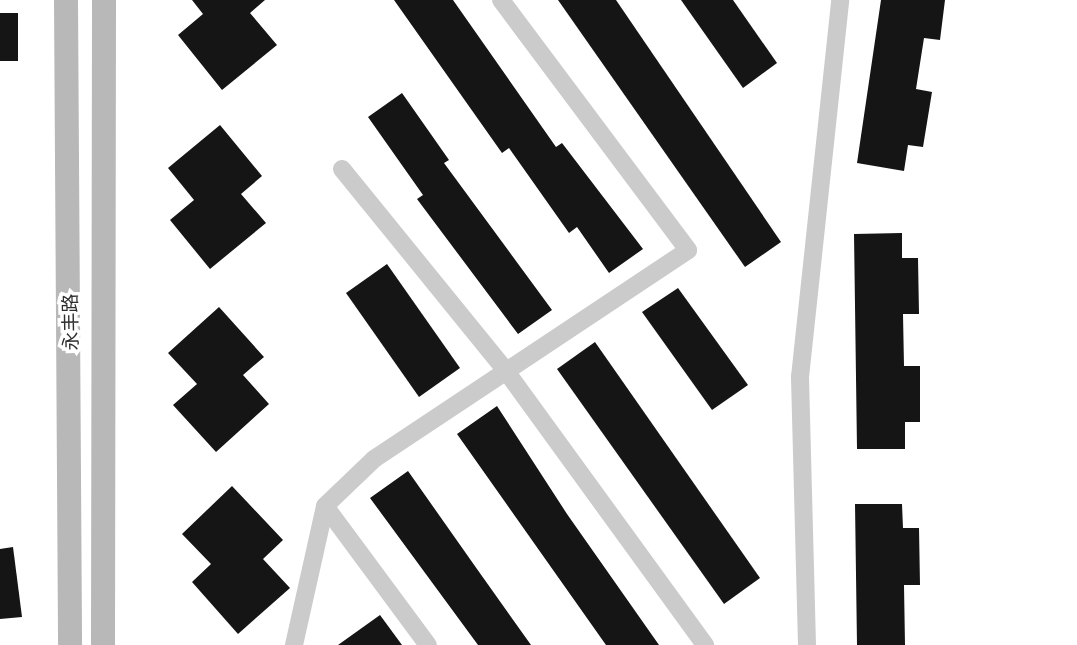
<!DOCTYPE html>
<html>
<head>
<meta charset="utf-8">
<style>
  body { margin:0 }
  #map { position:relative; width:1077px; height:645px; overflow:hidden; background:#fff; font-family:"Golos Text","Noto Sans SC",sans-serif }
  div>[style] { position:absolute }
  .building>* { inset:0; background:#151515 }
  .street>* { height:18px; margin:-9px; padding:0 9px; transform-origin:9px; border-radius:9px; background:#cbcbcb }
  .secondary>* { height:24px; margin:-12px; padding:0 12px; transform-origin:12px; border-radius:12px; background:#b8b8b8 }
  span { translate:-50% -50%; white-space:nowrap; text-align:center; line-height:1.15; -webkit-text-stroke:7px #fff; paint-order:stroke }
  .street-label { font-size:19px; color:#2e2e2e }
</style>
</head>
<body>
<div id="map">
  <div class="building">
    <div style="clip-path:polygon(192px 0,265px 0,250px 13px,277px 45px,222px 90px,178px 35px,203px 14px)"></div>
    <div style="clip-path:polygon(394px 0,453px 0,556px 147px,562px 143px,643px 249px,609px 273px,577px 227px,569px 233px,509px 148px,502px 153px)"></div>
    <div style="clip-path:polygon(558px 0,616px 0,781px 242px,745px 267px)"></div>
    <div style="clip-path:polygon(681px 0,733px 0,777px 63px,743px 88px)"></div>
    <div style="clip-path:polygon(881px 0,945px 0,940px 40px,924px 38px,916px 89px,932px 92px,923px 147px,908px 145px,904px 171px,857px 163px)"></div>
    <div style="clip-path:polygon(0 13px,18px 13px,18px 61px,0 61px)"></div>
    <div style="clip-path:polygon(402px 93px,449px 160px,444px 163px,552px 310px,518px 334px,417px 199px,423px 195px,368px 117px)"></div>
    <div style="clip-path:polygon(220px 125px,262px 176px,241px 194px,266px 223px,210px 269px,170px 220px,194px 200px,168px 168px)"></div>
    <div style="clip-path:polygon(902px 233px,902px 258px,918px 258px,919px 314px,903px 314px,904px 366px,920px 366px,920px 422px,905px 422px,905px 449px,857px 449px,854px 234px)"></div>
    <div style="clip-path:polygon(387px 264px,460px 368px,419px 397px,346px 293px)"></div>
    <div style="clip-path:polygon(678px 288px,748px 385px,712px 410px,642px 312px)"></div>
    <div style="clip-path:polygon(219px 307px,264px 357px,243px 375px,269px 404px,216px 452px,173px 405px,197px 384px,168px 353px)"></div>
    <div style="clip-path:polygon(595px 342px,760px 578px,724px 604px,557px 369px)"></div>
    <div style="clip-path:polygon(497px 406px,567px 514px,659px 645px,606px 645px,457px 434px)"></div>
    <div style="clip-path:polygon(408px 471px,477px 569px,531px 645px,478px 645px,370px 498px)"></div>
    <div style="clip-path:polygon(232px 486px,283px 540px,263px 559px,290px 588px,238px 634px,192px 582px,211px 564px,182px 534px)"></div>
    <div style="clip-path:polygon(855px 504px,902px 504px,903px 528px,919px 528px,920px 585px,904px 585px,905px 645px,857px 645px)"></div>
    <div style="clip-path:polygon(13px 547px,22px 617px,0 619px,0 549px)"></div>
    <div style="clip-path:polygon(380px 615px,402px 645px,338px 645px)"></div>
  </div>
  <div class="street">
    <div style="left:342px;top:169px;width:260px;rotate:50.9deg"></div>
    <div style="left:506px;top:371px;width:339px;rotate:54deg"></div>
    <div style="left:325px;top:506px;width:173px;rotate:53.5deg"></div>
    <div style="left:294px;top:645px;width:142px;rotate:-77.4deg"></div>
    <div style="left:325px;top:506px;width:68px;rotate:-43.8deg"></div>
    <div style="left:374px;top:459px;width:377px;rotate:-33.6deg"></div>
    <div style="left:688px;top:250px;width:312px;rotate:-126.8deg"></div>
    <div style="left:807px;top:645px;width:268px;rotate:-91.5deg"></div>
    <div style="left:800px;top:377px;width:379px;rotate:-83.9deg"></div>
  </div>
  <div class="secondary">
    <div style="left:66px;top:0;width:645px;rotate:89.64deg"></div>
    <div style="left:103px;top:645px;width:645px;rotate:-89.91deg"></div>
  </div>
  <div class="street-label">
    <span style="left:70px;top:322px;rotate:-91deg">永丰路</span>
  </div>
</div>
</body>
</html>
